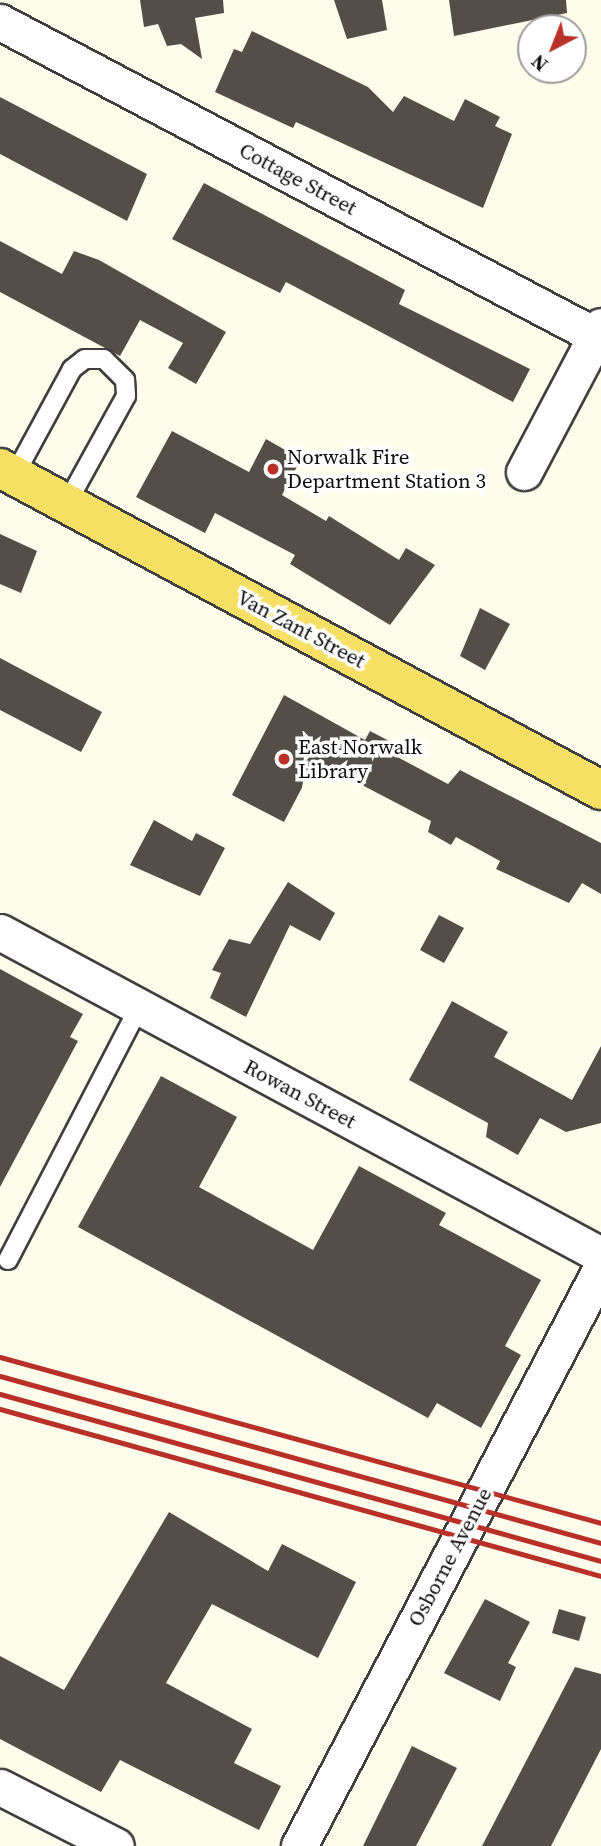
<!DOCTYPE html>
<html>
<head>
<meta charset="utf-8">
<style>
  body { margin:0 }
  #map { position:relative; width:601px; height:1846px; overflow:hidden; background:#fefdeb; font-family:"Source Serif 4",serif }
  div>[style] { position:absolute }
  .building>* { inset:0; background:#544e48 }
  .roads { filter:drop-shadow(2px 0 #3f3f3f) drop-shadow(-2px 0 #3f3f3f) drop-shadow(0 2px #3f3f3f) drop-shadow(0 -2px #3f3f3f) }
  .service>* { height:18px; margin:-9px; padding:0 9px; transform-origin:9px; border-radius:9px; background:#fff }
  .minor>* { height:35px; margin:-17.5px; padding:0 17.5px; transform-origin:17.5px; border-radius:17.5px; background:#fff }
  .primary>* { height:38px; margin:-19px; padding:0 19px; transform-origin:19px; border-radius:19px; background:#f5e065 }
  .rail>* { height:5px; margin:-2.5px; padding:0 2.5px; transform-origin:2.5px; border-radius:2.5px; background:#b83028 }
  .dots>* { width:19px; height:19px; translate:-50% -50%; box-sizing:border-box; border:4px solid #fff; border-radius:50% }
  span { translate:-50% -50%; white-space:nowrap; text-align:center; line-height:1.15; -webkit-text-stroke:7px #fff; paint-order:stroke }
  .street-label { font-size:21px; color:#0c0c0c }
  .poi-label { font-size:21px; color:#0c0c0c }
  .left { translate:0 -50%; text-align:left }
  .north { position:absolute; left:517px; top:14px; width:70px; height:70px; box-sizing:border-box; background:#fff; border:2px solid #9e9e9e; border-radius:50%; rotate:222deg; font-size:19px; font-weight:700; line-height:28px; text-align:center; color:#0c0c0c }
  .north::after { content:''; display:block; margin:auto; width:24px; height:32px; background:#b83028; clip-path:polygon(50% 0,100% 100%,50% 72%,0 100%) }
</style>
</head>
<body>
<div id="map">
  <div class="building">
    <div style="clip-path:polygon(140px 0,223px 0,224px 13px,195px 18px,202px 59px,181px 44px,167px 46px,158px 24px,144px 27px)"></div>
    <div style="clip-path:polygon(334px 0,382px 0,387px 30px,347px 39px)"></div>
    <div style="clip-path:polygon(449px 0,566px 0,567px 13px,454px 36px)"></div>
    <div style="clip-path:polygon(252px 31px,368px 87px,393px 112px,404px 96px,454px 121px,465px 99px,500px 117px,495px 126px,512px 134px,483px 208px,296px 122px,293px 128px,215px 92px,234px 49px,242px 52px)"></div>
    <div style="clip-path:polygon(0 97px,147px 174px,127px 221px,0 154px)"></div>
    <div style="clip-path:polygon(204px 183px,405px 290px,399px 304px,530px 369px,513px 402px,286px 282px,280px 293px,172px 239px)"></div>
    <div style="clip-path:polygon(0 241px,62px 274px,74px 251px,99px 260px,226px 332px,196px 384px,168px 368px,183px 343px,140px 320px,120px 356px,0 292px)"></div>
    <div style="clip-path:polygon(172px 431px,249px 472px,266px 439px,301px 459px,282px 495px,326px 521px,329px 516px,399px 560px,406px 548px,435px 565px,390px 625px,290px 564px,295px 555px,215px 513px,205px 533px,136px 497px)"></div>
    <div style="clip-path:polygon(0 534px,37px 551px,21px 593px,0 584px)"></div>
    <div style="clip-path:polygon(480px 608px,510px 624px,485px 670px,460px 656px)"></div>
    <div style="clip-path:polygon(0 658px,102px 712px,81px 752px,0 710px)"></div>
    <div style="clip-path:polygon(284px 695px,365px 740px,370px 731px,395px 744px,390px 753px,448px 784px,460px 770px,601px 843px,601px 894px,582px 883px,569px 903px,496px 869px,500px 861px,456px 837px,451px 845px,428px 832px,431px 821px,316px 761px,284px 822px,232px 795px)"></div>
    <div style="clip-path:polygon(154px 820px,192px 841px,196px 833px,225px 848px,200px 896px,130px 865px)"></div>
    <div style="clip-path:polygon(288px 882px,335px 913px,320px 941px,290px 925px,246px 1017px,210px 998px,221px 973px,212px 970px,229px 939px,250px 944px)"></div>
    <div style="clip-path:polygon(439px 915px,464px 928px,444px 963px,420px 950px)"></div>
    <div style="clip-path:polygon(0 969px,83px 1014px,70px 1037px,78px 1041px,0 1187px)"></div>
    <div style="clip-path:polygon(452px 1001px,508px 1032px,494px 1057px,572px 1100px,601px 1046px,601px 1123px,566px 1132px,540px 1118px,518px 1155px,486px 1137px,488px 1123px,409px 1080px)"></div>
    <div style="clip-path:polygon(161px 1076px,237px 1117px,199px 1187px,313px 1250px,359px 1166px,446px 1213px,439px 1225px,541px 1280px,505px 1346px,521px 1355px,481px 1428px,437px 1403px,428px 1418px,78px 1227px)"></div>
    <div style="clip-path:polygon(169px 1512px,268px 1571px,282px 1544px,356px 1582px,318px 1658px,212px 1604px,166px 1683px,252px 1729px,234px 1763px,281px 1786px,259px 1830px,120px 1760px,101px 1792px,0 1739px,0 1656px,64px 1690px)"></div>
    <div style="clip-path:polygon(485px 1599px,530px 1622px,508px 1663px,516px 1667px,500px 1701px,444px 1673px)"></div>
    <div style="clip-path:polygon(559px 1609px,586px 1617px,579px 1641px,552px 1633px)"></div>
    <div style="clip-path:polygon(575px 1667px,601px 1674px,601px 1749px,551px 1846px,482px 1846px)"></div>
    <div style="clip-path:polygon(412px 1746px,457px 1768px,416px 1846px,363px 1846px)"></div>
  </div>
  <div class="roads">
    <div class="service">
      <div style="left:14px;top:476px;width:122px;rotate:-61.5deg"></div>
      <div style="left:72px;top:369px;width:16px;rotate:-38deg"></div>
      <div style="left:85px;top:359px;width:19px"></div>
      <div style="left:104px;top:359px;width:30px;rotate:45deg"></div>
      <div style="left:125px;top:380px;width:16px;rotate:86deg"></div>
      <div style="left:126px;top:396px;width:122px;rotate:118.9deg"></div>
      <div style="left:8px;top:1260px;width:285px;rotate:-62.6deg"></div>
    </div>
    <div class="minor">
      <div style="left:0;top:22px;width:674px;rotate:27.78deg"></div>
      <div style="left:524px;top:472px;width:165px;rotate:-62.2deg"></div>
      <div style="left:0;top:932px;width:682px;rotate:28.26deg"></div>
      <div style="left:0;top:1787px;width:130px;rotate:27deg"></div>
      <div style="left:299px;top:1846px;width:652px;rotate:-62.41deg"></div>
    </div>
    <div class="primary">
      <div style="left:0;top:468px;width:682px;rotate:28.18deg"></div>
    </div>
  </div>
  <div class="rail">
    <div style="left:0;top:1357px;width:624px;rotate:15.44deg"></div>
    <div style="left:0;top:1376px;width:624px;rotate:15.53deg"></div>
    <div style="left:0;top:1394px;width:624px;rotate:15.53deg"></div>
    <div style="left:0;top:1409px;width:624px;rotate:15.53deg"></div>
  </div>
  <div class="dots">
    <div style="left:273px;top:469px;background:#b83028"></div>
    <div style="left:284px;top:759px;background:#b83028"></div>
  </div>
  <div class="street-label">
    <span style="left:298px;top:179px;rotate:28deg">Cottage Street</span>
    <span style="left:301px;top:629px;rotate:28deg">Van Zant Street</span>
    <span style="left:300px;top:1094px;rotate:28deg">Rowan Street</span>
    <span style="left:450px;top:1557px;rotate:-62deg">Osborne Avenue</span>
  </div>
  <div class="poi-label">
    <span class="left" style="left:287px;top:469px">Norwalk Fire<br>Department Station 3</span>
    <span class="left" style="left:298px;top:759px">East Norwalk<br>Library</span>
  </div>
  <div class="north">N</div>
</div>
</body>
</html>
